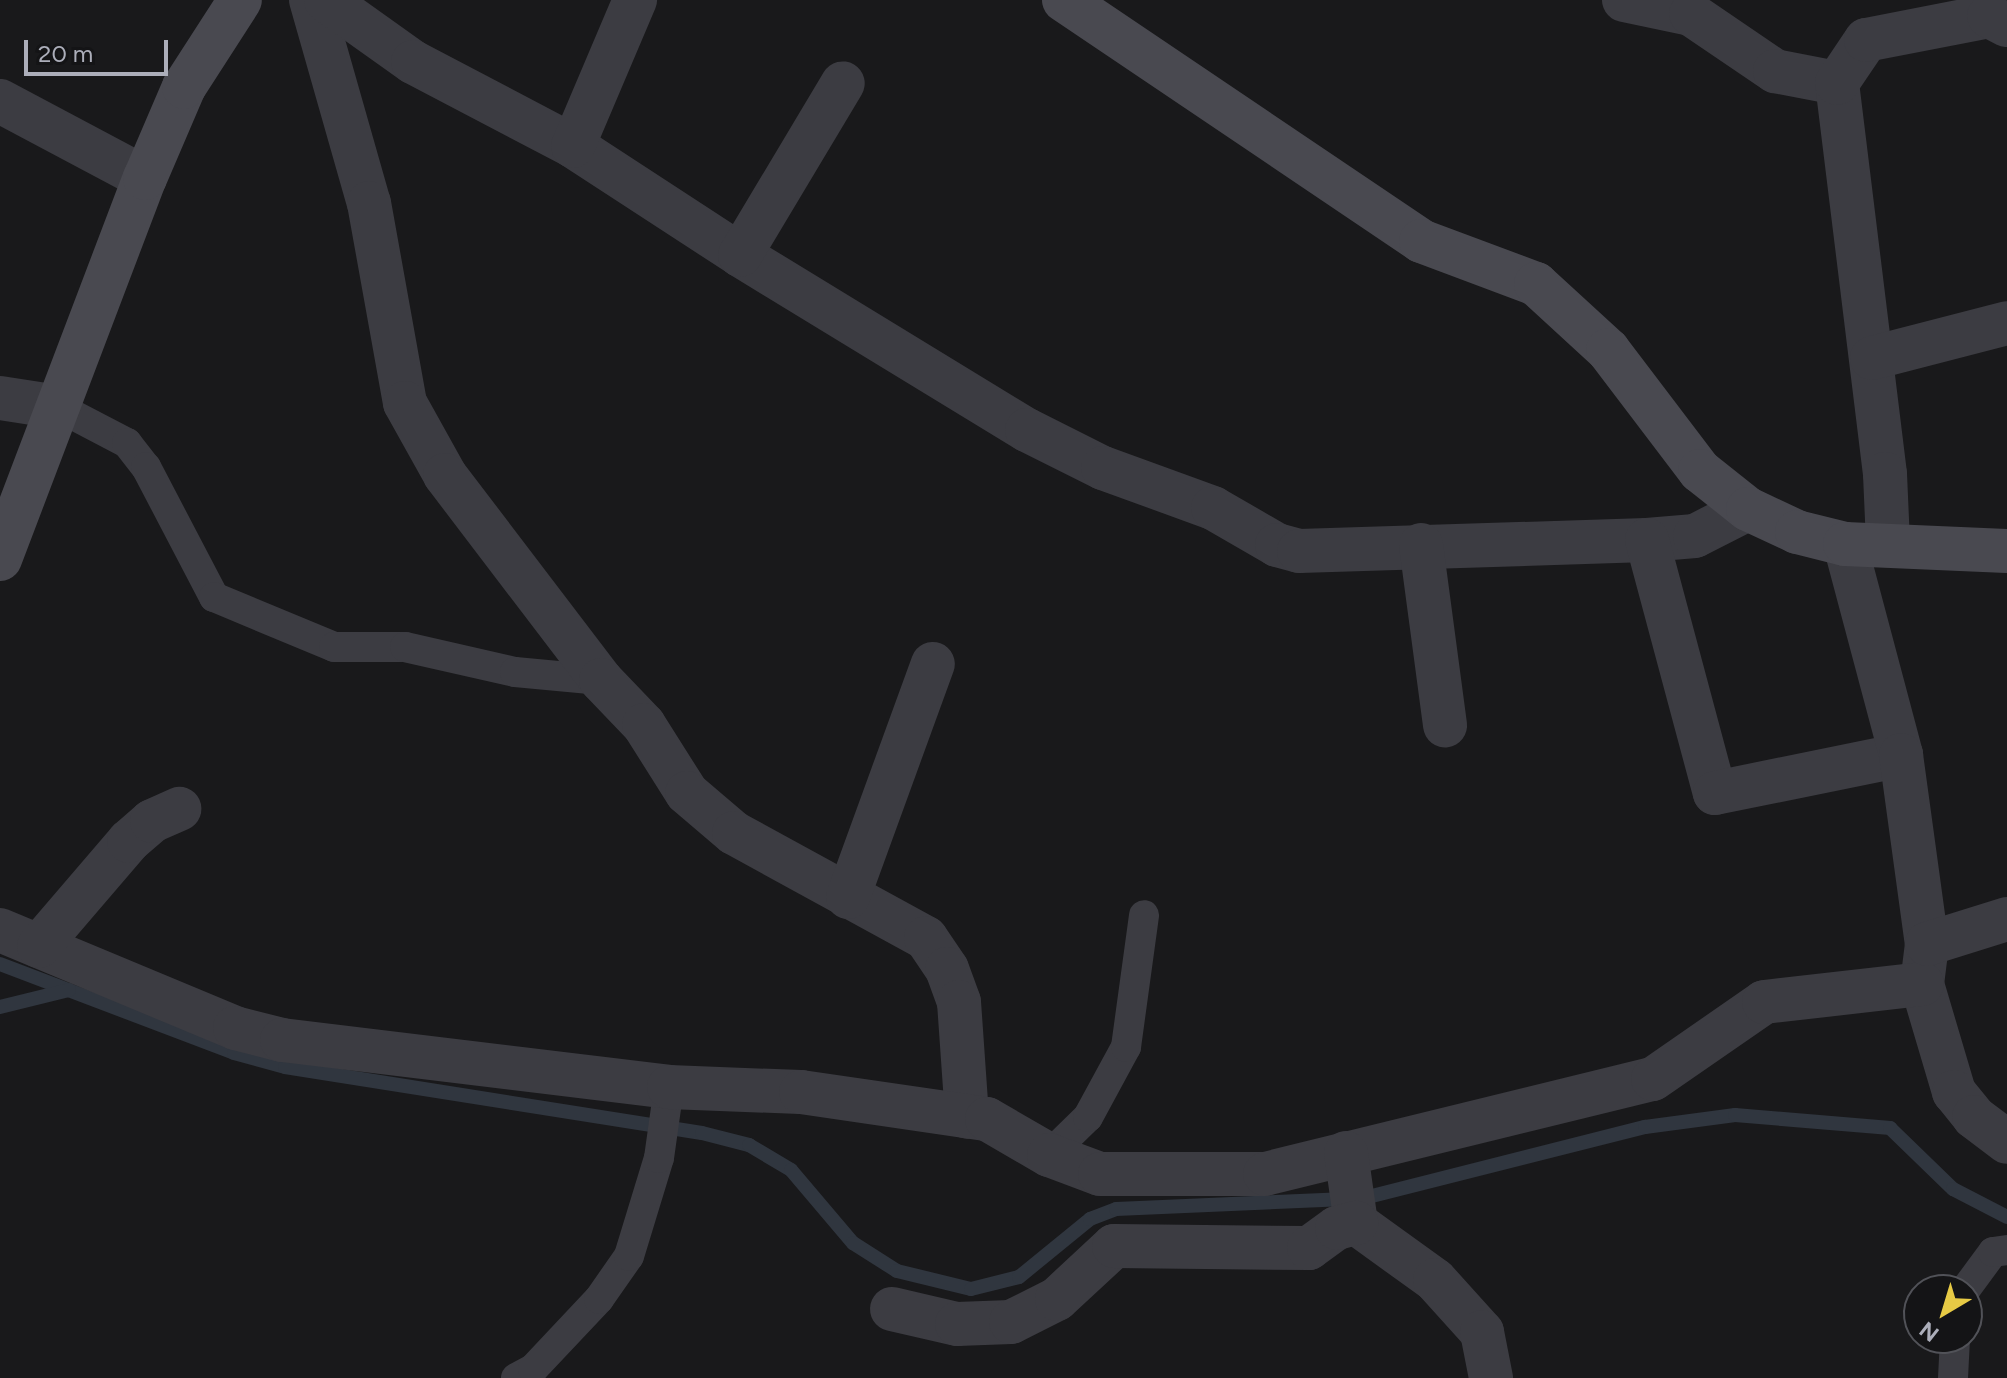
<!DOCTYPE html>
<html>
<head>
<meta charset="utf-8">
<style>
  body { margin:0 }
  #map { position:relative; width:2007px; height:1378px; overflow:hidden; background:#19191b; font-family:Figtree,sans-serif }
  div>[style] { position:absolute }
  .stream>* { height:14px; margin:-7px; padding:0 7px; transform-origin:7px; border-radius:7px; background:#30363f }
  .lane>* { height:30px; margin:-15px; padding:0 15px; transform-origin:15px; border-radius:15px; background:#3c3c42 }
  .street>* { height:44px; margin:-22px; padding:0 22px; transform-origin:22px; border-radius:22px; background:#3c3c42 }
  .secondary>* { height:44px; margin:-22px; padding:0 22px; transform-origin:22px; border-radius:22px; background:#494950 }
  span { translate:-50% -50%; white-space:nowrap; text-align:center; line-height:1.15; -webkit-text-stroke:6px #141416; paint-order:stroke }
  .north { position:absolute; left:1903px; top:1274px; width:80px; height:80px; box-sizing:border-box; background:#141416; border:2px solid #515258; border-radius:50%; rotate:218deg; font-size:22px; font-weight:700; line-height:32px; text-align:center; color:#acaeba }
  .north::after { content:''; display:block; margin:auto; width:28px; height:36px; background:#e7ca45; clip-path:polygon(50% 0,100% 100%,50% 72%,0 100%) }
  .scale { position:absolute; left:24px; top:40px; width:144px; height:36px; box-sizing:border-box; border:4px solid #acaeba; border-top:0; padding-left:10px; font-size:24px; line-height:28px; white-space:nowrap; color:#acaeba; -webkit-text-stroke:6px #141416; paint-order:stroke }
</style>
</head>
<body>
<div id="map">
  <div class="stream">
    <div style="left:0;top:964px;width:250px;rotate:20.8deg"></div>
    <div style="left:234px;top:1053px;width:53px;rotate:15.4deg"></div>
    <div style="left:285px;top:1067px;width:422px;rotate:9deg"></div>
    <div style="left:702px;top:1133px;width:49px;rotate:14.3deg"></div>
    <div style="left:749px;top:1145px;width:49px;rotate:30.8deg"></div>
    <div style="left:791px;top:1170px;width:96px;rotate:49.7deg"></div>
    <div style="left:853px;top:1243px;width:52px;rotate:32.5deg"></div>
    <div style="left:897px;top:1271px;width:76px;rotate:13.7deg"></div>
    <div style="left:971px;top:1289px;width:49px;rotate:-14deg"></div>
    <div style="left:1019px;top:1277px;width:92px;rotate:-39.2deg"></div>
    <div style="left:1090px;top:1219px;width:28px;rotate:-21deg"></div>
    <div style="left:1116px;top:1209px;width:248px;rotate:-2.5deg"></div>
    <div style="left:1364px;top:1198px;width:290px;rotate:-14.2deg"></div>
    <div style="left:1645px;top:1127px;width:91px;rotate:-7.6deg"></div>
    <div style="left:1735px;top:1115px;width:156px;rotate:4.8deg"></div>
    <div style="left:1890px;top:1128px;width:88px;rotate:44.1deg"></div>
    <div style="left:1953px;top:1189px;width:61px;rotate:27.4deg"></div>
    <div style="left:0;top:1007px;width:71px;rotate:-13.8deg"></div>
  </div>
  <div class="lane">
    <div style="left:58px;top:407px;width:78px;rotate:27.6deg"></div>
    <div style="left:127px;top:443px;width:31px;rotate:52deg"></div>
    <div style="left:146px;top:467px;width:147px;rotate:62.4deg"></div>
    <div style="left:214px;top:597px;width:130px;rotate:22.6deg"></div>
    <div style="left:334px;top:647px;width:71px"></div>
    <div style="left:405px;top:647px;width:113px;rotate:12.8deg"></div>
    <div style="left:515px;top:672px;width:86px;rotate:5.3deg"></div>
    <div style="left:1049px;top:1155px;width:54px;rotate:-44.3deg"></div>
    <div style="left:1088px;top:1117px;width:80px;rotate:-61.5deg"></div>
    <div style="left:1126px;top:1047px;width:133px;rotate:-82.2deg"></div>
    <div style="left:1965px;top:1290px;width:47px;rotate:-53.6deg"></div>
    <div style="left:1993px;top:1252px;width:14px;rotate:-8deg"></div>
    <div style="left:516px;top:1378px;width:19px;rotate:-28deg"></div>
    <div style="left:533px;top:1369px;width:96px;rotate:-46.7deg"></div>
    <div style="left:599px;top:1299px;width:52px;rotate:-55.1deg"></div>
    <div style="left:629px;top:1256px;width:102px;rotate:-73deg"></div>
    <div style="left:659px;top:1158px;width:72px;rotate:-82deg"></div>
    <div style="left:1953px;top:1378px;width:40px;rotate:-87.1deg"></div>
  </div>
  <div class="street">
    <div style="left:311px;top:0;width:211px;rotate:74.1deg"></div>
    <div style="left:369px;top:203px;width:203px;rotate:79.8deg"></div>
    <div style="left:405px;top:403px;width:82px;rotate:60.9deg"></div>
    <div style="left:445px;top:475px;width:258px;rotate:52.7deg"></div>
    <div style="left:601px;top:680px;width:62px;rotate:46.3deg"></div>
    <div style="left:644px;top:725px;width:80px;rotate:57.7deg"></div>
    <div style="left:687px;top:793px;width:62px;rotate:40.4deg"></div>
    <div style="left:734px;top:833px;width:219px;rotate:28.7deg"></div>
    <div style="left:926px;top:938px;width:37px;rotate:56deg"></div>
    <div style="left:947px;top:969px;width:35px;rotate:70deg"></div>
    <div style="left:959px;top:1002px;width:115px;rotate:86deg"></div>
    <div style="left:326px;top:0;width:107px;rotate:35.5deg"></div>
    <div style="left:413px;top:62px;width:181px;rotate:27.7deg"></div>
    <div style="left:573px;top:146px;width:199px;rotate:33.1deg"></div>
    <div style="left:740px;top:255px;width:336px;rotate:31.4deg"></div>
    <div style="left:1027px;top:430px;width:85px;rotate:26.6deg"></div>
    <div style="left:1103px;top:468px;width:117px;rotate:20deg"></div>
    <div style="left:1213px;top:508px;width:74px;rotate:30deg"></div>
    <div style="left:1277px;top:545px;width:23px;rotate:15deg"></div>
    <div style="left:1299px;top:551px;width:348px;rotate:-1.8deg"></div>
    <div style="left:1647px;top:540px;width:48px;rotate:-4.8deg"></div>
    <div style="left:1695px;top:536px;width:59px;rotate:-27deg"></div>
    <div style="left:1624px;top:0;width:68px;rotate:11.8deg"></div>
    <div style="left:1691px;top:14px;width:102px;rotate:34.2deg"></div>
    <div style="left:1775px;top:71px;width:63px;rotate:11deg"></div>
    <div style="left:1837px;top:83px;width:394px;rotate:83deg"></div>
    <div style="left:1885px;top:474px;width:70px;rotate:87.5deg"></div>
    <div style="left:1837px;top:83px;width:52px;rotate:-56deg"></div>
    <div style="left:1866px;top:40px;width:125px;rotate:-11deg"></div>
    <div style="left:1989px;top:16px;width:20px;rotate:27deg"></div>
    <div style="left:0;top:101px;width:164px;rotate:28deg"></div>
    <div style="left:573px;top:146px;width:159px;rotate:-67deg"></div>
    <div style="left:740px;top:255px;width:200px;rotate:-59.1deg"></div>
    <div style="left:1872px;top:358px;width:139px;rotate:-14.5deg"></div>
    <div style="left:0;top:398px;width:59px;rotate:8.8deg"></div>
    <div style="left:1647px;top:540px;width:262px;rotate:75deg"></div>
    <div style="left:1715px;top:793px;width:190px;rotate:-11.5deg"></div>
    <div style="left:1845px;top:544px;width:218px;rotate:75.1deg"></div>
    <div style="left:1901px;top:755px;width:191px;rotate:82.2deg"></div>
    <div style="left:1927px;top:944px;width:40px;rotate:97.1deg"></div>
    <div style="left:1922px;top:984px;width:113px;rotate:73.5deg"></div>
    <div style="left:1954px;top:1092px;width:32px;rotate:51deg"></div>
    <div style="left:1974px;top:1117px;width:41px;rotate:37.1deg"></div>
    <div style="left:1421px;top:545px;width:182px;rotate:82.4deg"></div>
    <div style="left:848px;top:897px;width:248px;rotate:-70deg"></div>
    <div style="left:0;top:930px;width:255px;rotate:22.6deg"></div>
    <div style="left:235px;top:1028px;width:49px;rotate:14.3deg"></div>
    <div style="left:282px;top:1040px;width:390px;rotate:6.9deg"></div>
    <div style="left:669px;top:1087px;width:132px;rotate:2.2deg"></div>
    <div style="left:801px;top:1092px;width:188px;rotate:8.3deg"></div>
    <div style="left:987px;top:1119px;width:72px;rotate:30.1deg"></div>
    <div style="left:1049px;top:1155px;width:54px;rotate:20.4deg"></div>
    <div style="left:1100px;top:1174px;width:165px"></div>
    <div style="left:1265px;top:1174px;width:399px;rotate:-13.8deg"></div>
    <div style="left:1653px;top:1079px;width:135px;rotate:-34.7deg"></div>
    <div style="left:1764px;top:1002px;width:159px;rotate:-6.5deg"></div>
    <div style="left:1927px;top:944px;width:84px;rotate:-17.4deg"></div>
    <div style="left:39px;top:946px;width:138px;rotate:-49.4deg"></div>
    <div style="left:129px;top:841px;width:30px;rotate:-41deg"></div>
    <div style="left:152px;top:821px;width:30px;rotate:-24deg"></div>
    <div style="left:1346px;top:1153px;width:71px;rotate:81.9deg"></div>
    <div style="left:1356px;top:1223px;width:97px;rotate:35.8deg"></div>
    <div style="left:1435px;top:1280px;width:70px;rotate:47.9deg"></div>
    <div style="left:1482px;top:1332px;width:47px;rotate:78.9deg"></div>
    <div style="left:892px;top:1309px;width:67px;rotate:13deg"></div>
    <div style="left:957px;top:1324px;width:54px;rotate:-2.1deg"></div>
    <div style="left:1011px;top:1322px;width:51px;rotate:-26.6deg"></div>
    <div style="left:1057px;top:1299px;width:78px;rotate:-42.9deg"></div>
    <div style="left:1114px;top:1246px;width:195px;rotate:0.6deg"></div>
    <div style="left:1309px;top:1248px;width:34px;rotate:-36deg"></div>
    <div style="left:1337px;top:1228px;width:20px;rotate:-15deg"></div>
  </div>
  <div class="secondary">
    <div style="left:1064px;top:0;width:431px;rotate:34deg"></div>
    <div style="left:1421px;top:241px;width:123px;rotate:20.5deg"></div>
    <div style="left:1536px;top:284px;width:98px;rotate:42.5deg"></div>
    <div style="left:1608px;top:350px;width:152px;rotate:52.8deg"></div>
    <div style="left:1700px;top:471px;width:61px;rotate:38.4deg"></div>
    <div style="left:1748px;top:509px;width:54px;rotate:25.1deg"></div>
    <div style="left:1797px;top:532px;width:49px;rotate:14deg"></div>
    <div style="left:1845px;top:544px;width:162px;rotate:2.5deg"></div>
    <div style="left:0;top:559px;width:408px;rotate:-69.2deg"></div>
    <div style="left:145px;top:178px;width:99px;rotate:-66.8deg"></div>
    <div style="left:184px;top:87px;width:103px;rotate:-57.2deg"></div>
  </div>
  <div class="north">N</div>
  <div class="scale">20 m</div>
</div>
</body>
</html>
